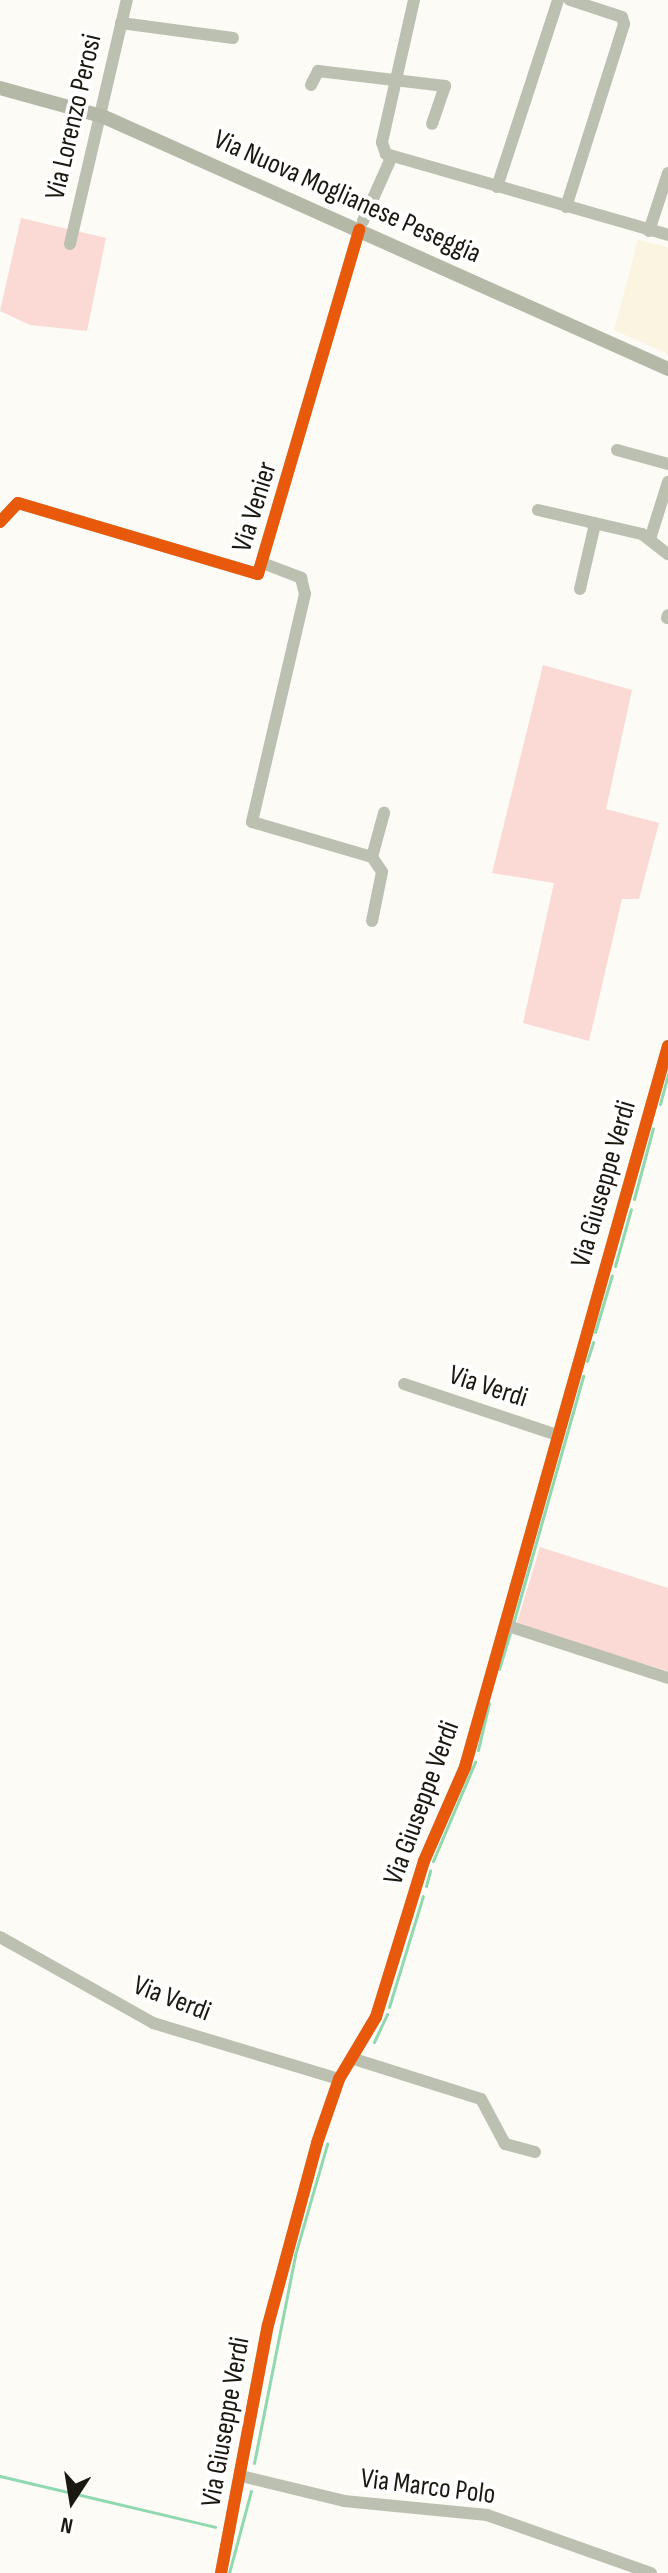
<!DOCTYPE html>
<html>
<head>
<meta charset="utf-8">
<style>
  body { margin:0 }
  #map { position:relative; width:668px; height:2573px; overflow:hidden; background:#fcfbf5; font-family:"Sofia Sans Condensed",sans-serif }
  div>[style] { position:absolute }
  .built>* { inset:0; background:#fbf4e0 }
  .green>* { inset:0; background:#fbdad5 }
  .stream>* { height:3px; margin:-1.5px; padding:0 1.5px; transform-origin:1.5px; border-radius:1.5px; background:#90d8af }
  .minor>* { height:12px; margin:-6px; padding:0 6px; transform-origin:6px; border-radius:6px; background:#bbc0b0 }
  .major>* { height:14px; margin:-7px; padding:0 7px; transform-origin:7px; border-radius:7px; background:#b4b8a6 }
  .cycleway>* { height:12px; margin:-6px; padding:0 6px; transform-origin:6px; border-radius:6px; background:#e8590c }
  span { translate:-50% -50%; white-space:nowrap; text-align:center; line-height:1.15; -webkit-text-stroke:8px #fff; paint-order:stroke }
  .street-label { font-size:28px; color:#1b1810 }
  .north { position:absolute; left:32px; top:2461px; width:80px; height:80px; -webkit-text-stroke:6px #fff; paint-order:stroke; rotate:192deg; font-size:22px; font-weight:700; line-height:32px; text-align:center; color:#1b1810 }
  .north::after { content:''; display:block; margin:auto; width:28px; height:36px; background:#1b1810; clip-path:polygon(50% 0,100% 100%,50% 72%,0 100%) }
</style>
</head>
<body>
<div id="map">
  <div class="built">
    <div style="clip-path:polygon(638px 240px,668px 247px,668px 354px,614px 330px)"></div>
  </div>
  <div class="green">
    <div style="clip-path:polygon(21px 218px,106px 238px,87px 331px,30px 325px,0 311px)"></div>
    <div style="clip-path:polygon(543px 665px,632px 690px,606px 809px,659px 823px,639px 899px,622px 899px,589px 1041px,523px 1023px,554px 883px,492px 873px)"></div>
    <div style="clip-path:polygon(540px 1547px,668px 1588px,668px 1671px,516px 1626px)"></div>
  </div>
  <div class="stream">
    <div style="left:660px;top:1104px;width:31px;rotate:-75deg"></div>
    <div style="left:634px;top:1199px;width:73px;rotate:-75deg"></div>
    <div style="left:615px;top:1266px;width:59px;rotate:-74.3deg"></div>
    <div style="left:595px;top:1332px;width:59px;rotate:-73.4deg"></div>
    <div style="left:587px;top:1361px;width:20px;rotate:-72deg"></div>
    <div style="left:513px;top:1624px;width:258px;rotate:-74.2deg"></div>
    <div style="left:499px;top:1669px;width:37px;rotate:-73deg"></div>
    <div style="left:478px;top:1750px;width:48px;rotate:-76.8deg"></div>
    <div style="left:433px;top:1861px;width:108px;rotate:-67deg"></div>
    <div style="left:426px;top:1886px;width:16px;rotate:-75deg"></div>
    <div style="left:389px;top:2007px;width:116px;rotate:-73deg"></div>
    <div style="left:374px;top:2042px;width:31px;rotate:-65deg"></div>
    <div style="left:254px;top:2463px;width:212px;rotate:-78.8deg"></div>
    <div style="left:295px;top:2255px;width:116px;rotate:-73.9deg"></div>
    <div style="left:0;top:2476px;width:221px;rotate:13.3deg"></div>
    <div style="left:229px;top:2573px;width:85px;rotate:-75deg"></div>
  </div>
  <div class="minor">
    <div style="left:414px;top:0;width:146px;rotate:102.7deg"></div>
    <div style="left:382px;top:142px;width:13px;rotate:72deg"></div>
    <div style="left:386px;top:154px;width:293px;rotate:16deg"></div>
    <div style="left:121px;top:23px;width:113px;rotate:7.6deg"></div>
    <div style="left:311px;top:85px;width:16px;rotate:-63deg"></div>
    <div style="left:318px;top:71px;width:128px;rotate:6.7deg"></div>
    <div style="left:445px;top:86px;width:40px;rotate:108.9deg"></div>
    <div style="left:497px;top:187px;width:197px;rotate:-71.9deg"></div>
    <div style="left:566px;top:207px;width:192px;rotate:-72.4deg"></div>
    <div style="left:624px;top:24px;width:7px;rotate:-106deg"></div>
    <div style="left:622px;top:17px;width:55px;rotate:-161.9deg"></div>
    <div style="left:363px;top:221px;width:69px;rotate:-66deg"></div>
    <div style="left:649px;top:231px;width:61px;rotate:-71.9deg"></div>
    <div style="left:70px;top:244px;width:251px;rotate:-76.9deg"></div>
    <div style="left:617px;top:450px;width:53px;rotate:15.4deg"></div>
    <div style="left:538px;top:510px;width:107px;rotate:13deg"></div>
    <div style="left:642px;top:534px;width:33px;rotate:38deg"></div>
    <div style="left:0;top:522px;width:26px;rotate:-47deg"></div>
    <div style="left:18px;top:503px;width:250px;rotate:16.5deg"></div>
    <div style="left:258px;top:574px;width:359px;rotate:-73.6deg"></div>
    <div style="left:650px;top:539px;width:60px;rotate:-72.5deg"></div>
    <div style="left:265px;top:564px;width:39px;rotate:21deg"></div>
    <div style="left:301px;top:578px;width:16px;rotate:76deg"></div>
    <div style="left:305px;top:594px;width:234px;rotate:103.1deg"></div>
    <div style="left:252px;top:822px;width:125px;rotate:16.3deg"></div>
    <div style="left:372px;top:857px;width:18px;rotate:56deg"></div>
    <div style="left:382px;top:872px;width:50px;rotate:101.5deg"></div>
    <div style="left:580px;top:589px;width:67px;rotate:-77deg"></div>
    <div style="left:667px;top:618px;width:3px;rotate:-72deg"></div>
    <div style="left:372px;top:857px;width:46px;rotate:-74.7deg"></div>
    <div style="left:404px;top:1384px;width:161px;rotate:18.4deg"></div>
    <div style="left:505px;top:1625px;width:171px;rotate:18deg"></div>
    <div style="left:0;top:1937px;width:176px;rotate:29.3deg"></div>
    <div style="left:153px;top:2023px;width:194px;rotate:16.8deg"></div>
    <div style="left:354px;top:2059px;width:133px;rotate:17.5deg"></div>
    <div style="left:481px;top:2099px;width:51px;rotate:61.9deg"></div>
    <div style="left:505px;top:2144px;width:31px;rotate:15deg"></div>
    <div style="left:241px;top:2476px;width:106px;rotate:13.6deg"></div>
    <div style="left:344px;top:2501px;width:144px;rotate:5.6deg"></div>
    <div style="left:487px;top:2515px;width:174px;rotate:19.5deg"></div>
    <div style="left:221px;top:2573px;width:252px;rotate:-79.3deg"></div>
    <div style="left:268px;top:2325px;width:188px;rotate:-74.9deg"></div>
    <div style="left:317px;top:2143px;width:68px;rotate:-71deg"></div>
    <div style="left:339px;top:2079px;width:72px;rotate:-59.2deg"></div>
    <div style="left:376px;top:2017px;width:163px;rotate:-72.9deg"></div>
    <div style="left:424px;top:1861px;width:103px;rotate:-66.4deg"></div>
    <div style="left:465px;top:1767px;width:749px;rotate:-74.28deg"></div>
  </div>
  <div class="major">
    <div style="left:0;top:88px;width:106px;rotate:15.4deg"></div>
    <div style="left:102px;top:116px;width:620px;rotate:24.08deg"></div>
  </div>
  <div class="cycleway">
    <div style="left:0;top:522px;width:26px;rotate:-47deg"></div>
    <div style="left:18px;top:503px;width:250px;rotate:16.5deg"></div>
    <div style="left:258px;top:574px;width:359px;rotate:-73.6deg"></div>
    <div style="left:221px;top:2573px;width:252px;rotate:-79.3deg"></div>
    <div style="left:268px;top:2325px;width:188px;rotate:-74.9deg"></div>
    <div style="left:317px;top:2143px;width:68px;rotate:-71deg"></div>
    <div style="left:339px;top:2079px;width:72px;rotate:-59.2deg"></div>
    <div style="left:376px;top:2017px;width:163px;rotate:-72.9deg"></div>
    <div style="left:424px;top:1861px;width:103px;rotate:-66.4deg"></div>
    <div style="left:465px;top:1767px;width:749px;rotate:-74.28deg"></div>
  </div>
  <div class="street-label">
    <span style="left:74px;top:117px;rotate:-77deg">Via Lorenzo Perosi</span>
    <span style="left:347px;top:197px;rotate:24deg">Via Nuova Moglianese Peseggia</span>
    <span style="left:255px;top:507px;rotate:-73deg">Via Venier</span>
    <span style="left:604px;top:1184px;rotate:-74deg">Via Giuseppe Verdi</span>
    <span style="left:488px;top:1387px;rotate:18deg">Via Verdi</span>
    <span style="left:422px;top:1803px;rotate:-70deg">Via Giuseppe Verdi</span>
    <span style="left:172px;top:1999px;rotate:21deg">Via Verdi</span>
    <span style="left:226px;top:2422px;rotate:-80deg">Via Giuseppe Verdi</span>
    <span style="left:428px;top:2487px;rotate:7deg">Via Marco Polo</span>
  </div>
  <div class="north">N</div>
</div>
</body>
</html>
